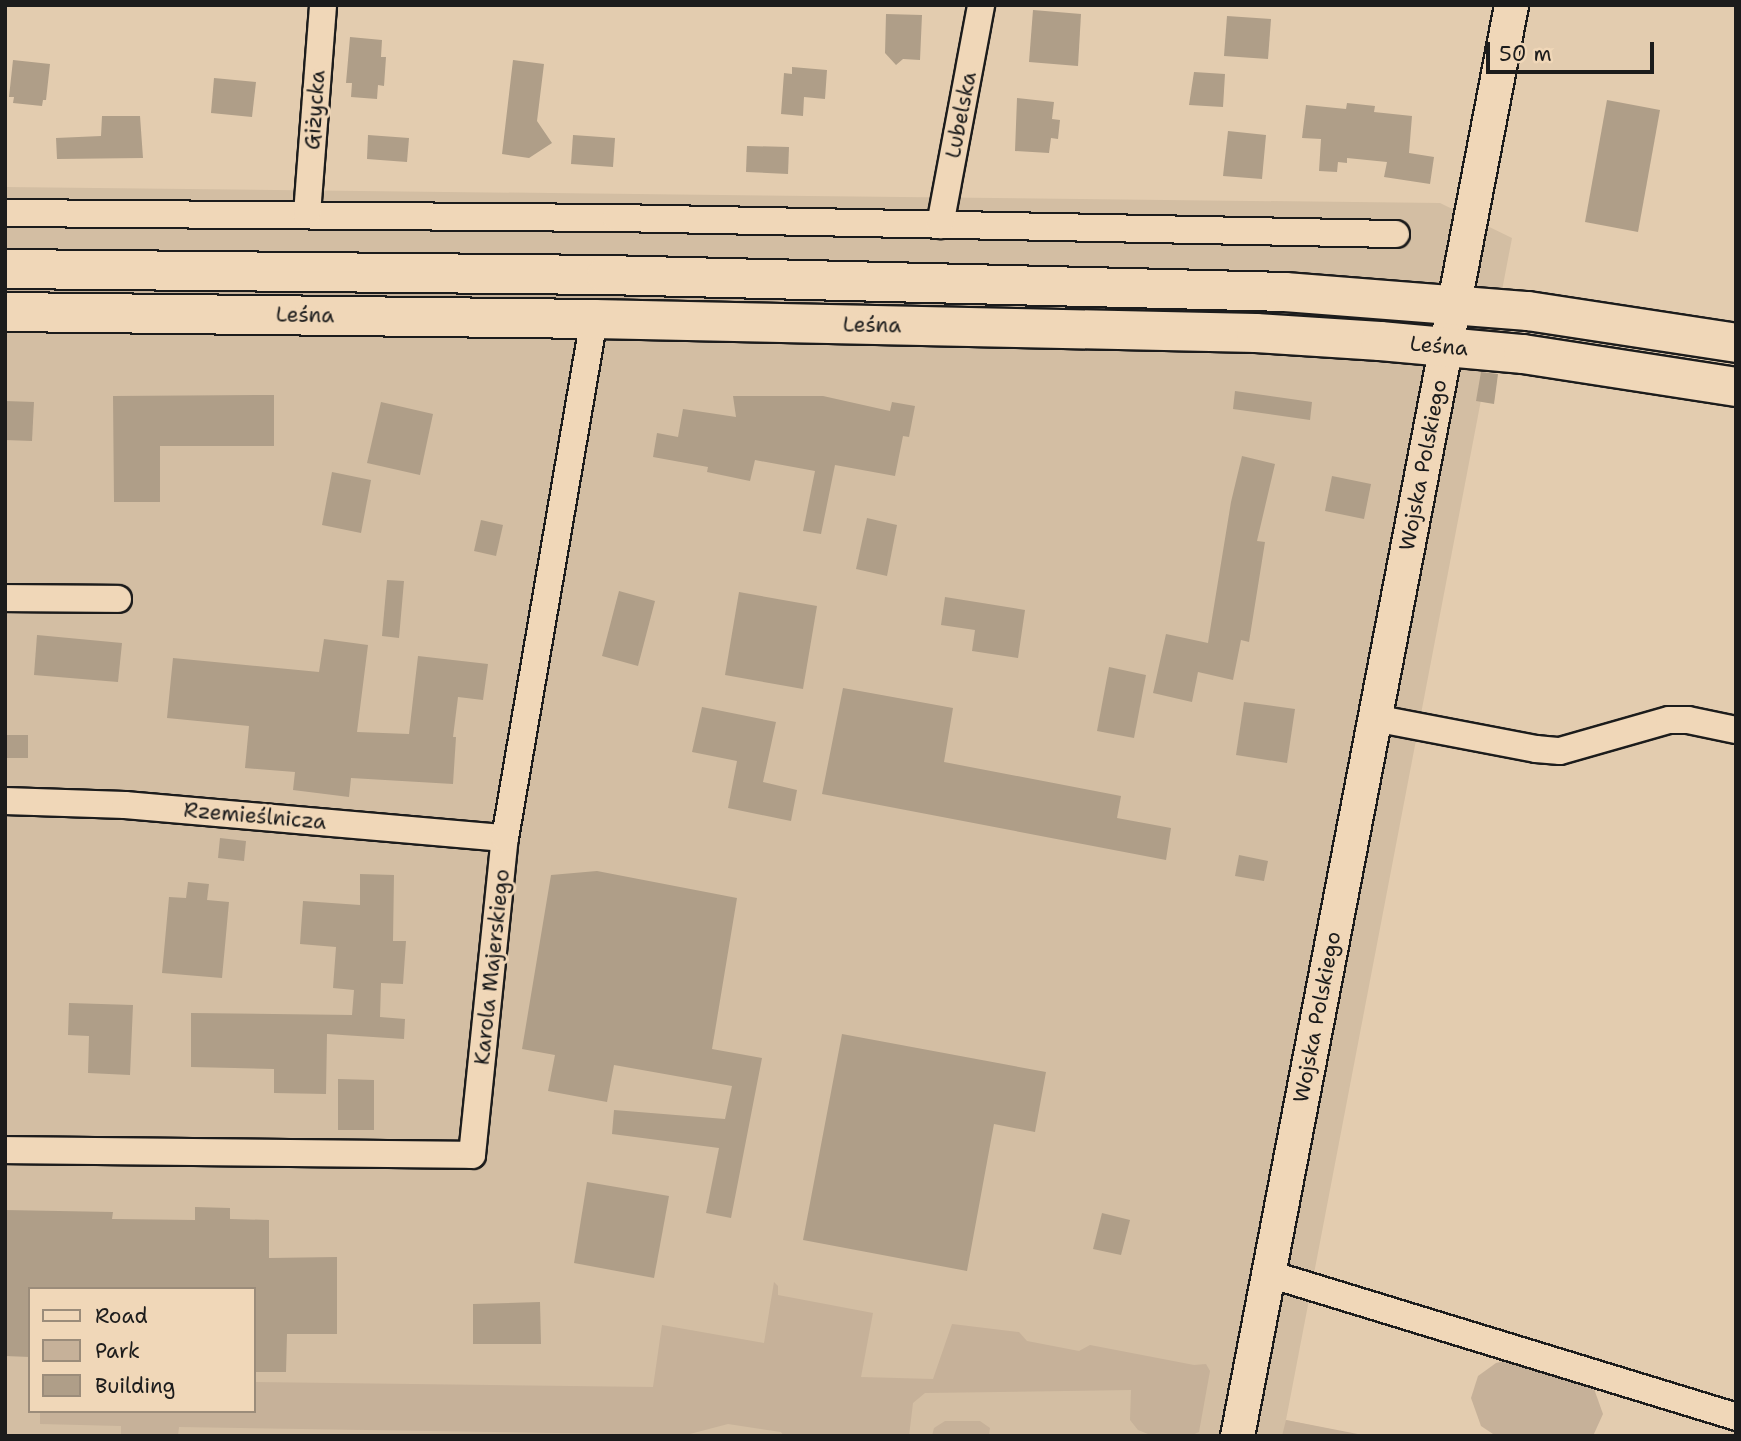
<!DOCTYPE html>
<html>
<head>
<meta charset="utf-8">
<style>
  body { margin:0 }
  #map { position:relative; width:1741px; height:1441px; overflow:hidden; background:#e3ccaf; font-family:"Shantell Sans",sans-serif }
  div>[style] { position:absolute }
  .built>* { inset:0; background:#d3bea3 }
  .green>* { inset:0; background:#c6b199 }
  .building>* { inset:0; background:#af9e88 }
  .roads { filter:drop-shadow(2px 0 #1c1c1c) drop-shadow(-2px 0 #1c1c1c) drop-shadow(0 2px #1c1c1c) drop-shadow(0 -2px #1c1c1c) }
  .minor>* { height:26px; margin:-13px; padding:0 13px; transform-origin:13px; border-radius:13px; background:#f0d7b8 }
  .tertiary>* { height:33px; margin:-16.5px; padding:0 16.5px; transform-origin:16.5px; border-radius:16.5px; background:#f0d7b8 }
  .secondary>* { height:38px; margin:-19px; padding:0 19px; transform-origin:19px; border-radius:19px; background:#f0d7b8 }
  span { translate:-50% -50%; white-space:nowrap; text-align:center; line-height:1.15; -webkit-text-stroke:6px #f0d7b8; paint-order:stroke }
  .street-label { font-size:21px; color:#1c1c1c }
  .frame { position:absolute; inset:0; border:7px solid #1c1c1c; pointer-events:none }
  .legend { position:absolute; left:28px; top:1287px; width:228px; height:126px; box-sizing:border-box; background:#f0d7b8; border:2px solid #9b8c7a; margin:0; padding:9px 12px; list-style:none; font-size:21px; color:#1c1c1c }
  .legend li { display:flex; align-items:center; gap:14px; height:35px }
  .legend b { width:35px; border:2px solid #9b8c7a }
  .scale { position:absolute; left:1486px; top:42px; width:168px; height:32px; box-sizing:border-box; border:4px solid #1c1c1c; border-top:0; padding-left:9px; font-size:21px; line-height:24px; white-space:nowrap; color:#1c1c1c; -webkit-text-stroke:5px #f0d7b8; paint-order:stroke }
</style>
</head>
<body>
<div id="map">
  <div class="built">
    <div style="clip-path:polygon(evenodd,5px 187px,1440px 203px,1512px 238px,1286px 1420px,1363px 1436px,5px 1436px,5px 187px,30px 1289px,254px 1289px,254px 1411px,30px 1411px,30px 1289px)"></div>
  </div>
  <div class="green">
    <div style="clip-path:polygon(5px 287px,1191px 299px,1368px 316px,1203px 308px,1095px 312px,5px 299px)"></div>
    <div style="clip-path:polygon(774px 1282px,778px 1286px,778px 1295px,873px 1313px,861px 1377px,933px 1379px,952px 1324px,1019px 1332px,1027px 1341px,1079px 1351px,1090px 1345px,1194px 1365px,1206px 1364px,1210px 1371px,1199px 1432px,1190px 1436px,1153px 1436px,1138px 1430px,1130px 1420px,1131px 1390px,925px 1393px,913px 1403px,909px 1436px,784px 1436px,781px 1432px,728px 1424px,686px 1435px,179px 1427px,178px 1436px,121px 1436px,121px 1426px,40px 1424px,40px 1411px,254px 1411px,254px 1382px,653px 1387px,662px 1325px,764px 1343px)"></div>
    <div style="clip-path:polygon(1516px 1358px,1593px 1386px,1603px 1414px,1593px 1436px,1496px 1436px,1481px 1426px,1471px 1398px,1478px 1376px,1496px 1363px)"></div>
    <div style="clip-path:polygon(1286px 1420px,1368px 1436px,1282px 1436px)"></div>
    <div style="clip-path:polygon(945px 1421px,980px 1421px,990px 1428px,989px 1435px,932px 1436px,934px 1428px)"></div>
  </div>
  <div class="building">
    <div style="clip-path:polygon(1033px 10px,1081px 14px,1078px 66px,1029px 62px)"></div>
    <div style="clip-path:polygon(886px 14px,922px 15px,920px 60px,903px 59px,896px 65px,885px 53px)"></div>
    <div style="clip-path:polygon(1227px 16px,1271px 19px,1268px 59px,1224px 56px)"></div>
    <div style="clip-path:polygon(350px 37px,382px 40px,381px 57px,386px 57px,384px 86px,378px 85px,377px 99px,351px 97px,352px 83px,346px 83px)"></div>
    <div style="clip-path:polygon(13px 60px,50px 64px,46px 100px,43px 100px,42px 106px,13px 103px,14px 97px,9px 97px)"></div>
    <div style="clip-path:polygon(513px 60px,544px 64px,537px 121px,552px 143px,529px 158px,502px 154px)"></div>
    <div style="clip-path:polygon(792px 67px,827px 70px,825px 99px,804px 97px,803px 116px,781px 114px,784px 73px,792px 74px)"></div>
    <div style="clip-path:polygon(1194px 72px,1225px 74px,1223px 107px,1189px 105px)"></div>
    <div style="clip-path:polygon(214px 78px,256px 82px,252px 117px,211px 113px)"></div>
    <div style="clip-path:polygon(1017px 98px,1054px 102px,1052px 119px,1060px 120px,1058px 139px,1051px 138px,1049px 153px,1015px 151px)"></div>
    <div style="clip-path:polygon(1607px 100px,1660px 110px,1638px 232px,1585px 222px)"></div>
    <div style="clip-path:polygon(1347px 103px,1375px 106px,1374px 112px,1412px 116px,1409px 153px,1434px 157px,1430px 184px,1384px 177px,1387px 162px,1347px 158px,1347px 163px,1338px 162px,1337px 172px,1319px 171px,1321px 139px,1302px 138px,1306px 105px,1346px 109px)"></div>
    <div style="clip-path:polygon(102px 116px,140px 116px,143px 158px,57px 159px,56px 138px,101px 136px)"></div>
    <div style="clip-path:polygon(1228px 131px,1266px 135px,1262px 179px,1223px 176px)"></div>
    <div style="clip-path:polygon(368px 135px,409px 138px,407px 162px,367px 159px)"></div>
    <div style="clip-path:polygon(573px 135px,615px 138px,613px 167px,571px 164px)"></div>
    <div style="clip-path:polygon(747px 146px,789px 147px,788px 174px,746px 172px)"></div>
    <div style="clip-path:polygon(1481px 372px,1498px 374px,1494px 404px,1476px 401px)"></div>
    <div style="clip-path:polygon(1235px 391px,1312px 402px,1310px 420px,1233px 409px)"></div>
    <div style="clip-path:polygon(274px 395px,274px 446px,160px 446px,160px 502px,114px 502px,113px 396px)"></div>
    <div style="clip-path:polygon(733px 396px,823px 396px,890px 411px,892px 402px,915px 406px,909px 437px,903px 436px,895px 476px,835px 465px,821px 534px,803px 531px,815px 471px,755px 460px,750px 481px,707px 472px,708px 467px,653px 457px,657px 433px,678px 437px,683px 409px,736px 417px)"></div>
    <div style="clip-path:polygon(5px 401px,34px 402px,32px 441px,5px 440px)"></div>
    <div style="clip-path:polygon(381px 402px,433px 414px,420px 475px,367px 463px)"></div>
    <div style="clip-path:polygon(1242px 456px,1275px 464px,1257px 541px,1265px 542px,1249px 642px,1241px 640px,1233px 680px,1198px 672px,1192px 702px,1153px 693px,1166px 634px,1208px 643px,1231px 502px)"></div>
    <div style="clip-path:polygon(332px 472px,371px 480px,361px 533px,322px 525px)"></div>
    <div style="clip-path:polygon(1332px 476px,1371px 484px,1364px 519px,1325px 511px)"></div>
    <div style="clip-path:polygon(867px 518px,897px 525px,887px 576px,856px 569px)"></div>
    <div style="clip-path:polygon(481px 520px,503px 525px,496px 556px,474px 551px)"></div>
    <div style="clip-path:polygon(387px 580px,404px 581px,399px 638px,382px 636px)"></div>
    <div style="clip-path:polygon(619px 591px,655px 601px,638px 666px,602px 656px)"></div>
    <div style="clip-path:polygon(739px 592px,817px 606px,803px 689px,725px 675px)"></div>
    <div style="clip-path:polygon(945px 597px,1025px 610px,1018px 658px,972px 651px,975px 630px,941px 625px)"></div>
    <div style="clip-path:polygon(37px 635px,122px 643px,118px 682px,34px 675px)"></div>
    <div style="clip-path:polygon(324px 639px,368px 645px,357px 732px,409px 734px,418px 656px,488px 664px,483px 700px,458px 697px,453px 737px,456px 737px,453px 784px,351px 778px,349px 797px,293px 790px,295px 772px,245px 768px,249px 726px,167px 718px,173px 658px,319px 672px)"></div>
    <div style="clip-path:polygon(1109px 667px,1146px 675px,1134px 738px,1097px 731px)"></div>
    <div style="clip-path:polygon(843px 688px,953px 708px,944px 762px,1121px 796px,1117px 818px,1171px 828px,1166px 860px,822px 794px)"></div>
    <div style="clip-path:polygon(1244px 702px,1295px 709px,1287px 763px,1236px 755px)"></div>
    <div style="clip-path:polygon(702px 707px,776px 722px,763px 782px,797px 790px,791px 821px,728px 808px,737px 761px,692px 752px)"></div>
    <div style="clip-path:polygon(5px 735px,28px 735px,28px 758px,5px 758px)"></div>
    <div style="clip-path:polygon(220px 838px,246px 841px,244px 861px,218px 858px)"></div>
    <div style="clip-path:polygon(1239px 855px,1268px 861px,1264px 881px,1235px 876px)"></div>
    <div style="clip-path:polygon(597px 871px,737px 898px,712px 1049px,762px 1058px,731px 1218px,706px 1213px,719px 1148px,612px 1134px,614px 1110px,725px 1119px,732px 1086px,614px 1065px,607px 1102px,548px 1091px,555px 1055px,522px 1049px,551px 875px)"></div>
    <div style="clip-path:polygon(360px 874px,394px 875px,393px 941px,406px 941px,403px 984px,381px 983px,380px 1017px,405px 1019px,404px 1039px,327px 1034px,326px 1094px,274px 1093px,274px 1069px,191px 1067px,191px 1013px,352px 1015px,354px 990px,333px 988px,336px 947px,300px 944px,303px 901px,360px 905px)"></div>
    <div style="clip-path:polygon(188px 882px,209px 884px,207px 900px,229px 902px,222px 978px,162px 973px,169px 897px,186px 898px)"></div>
    <div style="clip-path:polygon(69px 1003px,133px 1005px,130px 1075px,88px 1073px,89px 1036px,68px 1035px)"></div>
    <div style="clip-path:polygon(842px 1034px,1046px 1072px,1035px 1132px,994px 1124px,967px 1271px,803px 1240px)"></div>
    <div style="clip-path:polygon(338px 1079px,374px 1080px,374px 1130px,338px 1130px)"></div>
    <div style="clip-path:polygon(587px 1182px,669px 1196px,654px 1278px,574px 1263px)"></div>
    <div style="clip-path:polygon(195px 1207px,230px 1208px,230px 1219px,269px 1220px,269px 1258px,337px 1257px,337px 1334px,287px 1334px,286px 1372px,254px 1372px,254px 1289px,30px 1289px,30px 1357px,5px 1356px,5px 1210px,113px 1212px,112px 1219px,195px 1220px)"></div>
    <div style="clip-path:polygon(1102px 1213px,1130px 1220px,1121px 1255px,1093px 1249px)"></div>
    <div style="clip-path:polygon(540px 1302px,541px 1344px,473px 1344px,473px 1304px)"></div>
  </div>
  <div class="roads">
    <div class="minor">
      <div style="left:5px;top:213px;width:611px;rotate:0.47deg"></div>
      <div style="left:616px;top:218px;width:780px;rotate:1.18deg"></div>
      <div style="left:307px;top:214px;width:210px;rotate:-85.6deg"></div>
      <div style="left:940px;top:225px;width:224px;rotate:-79.4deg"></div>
      <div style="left:5px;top:598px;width:113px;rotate:0.5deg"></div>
      <div style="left:1374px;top:718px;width:165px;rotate:10.8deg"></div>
      <div style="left:1536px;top:749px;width:24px;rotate:5deg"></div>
      <div style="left:1560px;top:751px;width:113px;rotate:-15.9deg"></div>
      <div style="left:1669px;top:720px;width:19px"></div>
      <div style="left:1688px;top:720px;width:49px;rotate:11.8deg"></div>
      <div style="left:5px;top:801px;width:120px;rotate:1.9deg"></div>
      <div style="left:125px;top:805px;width:381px;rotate:5deg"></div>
      <div style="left:5px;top:1150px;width:467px;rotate:0.6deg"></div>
      <div style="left:472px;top:1155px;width:319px;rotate:-84.1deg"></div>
      <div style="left:505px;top:838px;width:527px;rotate:-80.27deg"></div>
      <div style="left:1266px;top:1273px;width:492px;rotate:17deg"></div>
    </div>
    <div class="tertiary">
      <div style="left:1237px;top:1436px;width:1457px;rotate:-79.16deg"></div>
    </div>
    <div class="secondary">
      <div style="left:5px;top:269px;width:601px;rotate:0.57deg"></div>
      <div style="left:606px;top:275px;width:679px;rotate:1.43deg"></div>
      <div style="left:1285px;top:292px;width:244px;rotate:4.5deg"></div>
      <div style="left:1528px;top:311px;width:210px;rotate:8.7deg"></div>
      <div style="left:5px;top:312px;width:589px;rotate:0.68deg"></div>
      <div style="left:594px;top:319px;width:662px;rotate:1.21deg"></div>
      <div style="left:1256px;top:333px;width:124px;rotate:3.7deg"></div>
      <div style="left:1380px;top:341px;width:144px;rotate:5.2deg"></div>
      <div style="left:1523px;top:354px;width:216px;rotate:8.8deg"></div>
    </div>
  </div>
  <div class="street-label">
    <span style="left:315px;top:110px;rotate:-86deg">Giżycka</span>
    <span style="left:961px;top:115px;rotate:-79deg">Lubelska</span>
    <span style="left:305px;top:315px;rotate:1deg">Leśna</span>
    <span style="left:872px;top:325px;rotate:1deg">Leśna</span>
    <span style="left:1439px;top:346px;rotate:5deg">Leśna</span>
    <span style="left:1423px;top:465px;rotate:-79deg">Wojska Polskiego</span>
    <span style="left:255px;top:816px;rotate:5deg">Rzemieślnicza</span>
    <span style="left:492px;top:967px;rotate:-84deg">Karola Majerskiego</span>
    <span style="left:1317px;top:1017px;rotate:-79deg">Wojska Polskiego</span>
  </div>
  <div class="frame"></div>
  <ul class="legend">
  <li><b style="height:9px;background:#f0d7b8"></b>Road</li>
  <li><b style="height:19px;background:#c6b199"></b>Park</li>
  <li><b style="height:19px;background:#af9e88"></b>Building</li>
  </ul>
  <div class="scale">50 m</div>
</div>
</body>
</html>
